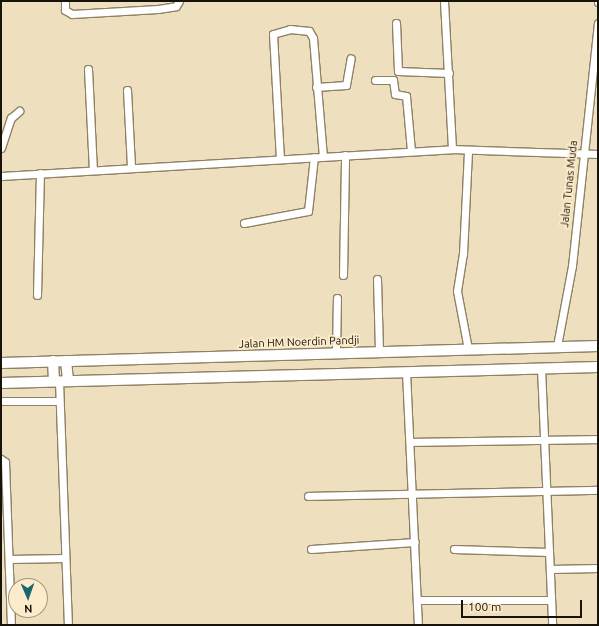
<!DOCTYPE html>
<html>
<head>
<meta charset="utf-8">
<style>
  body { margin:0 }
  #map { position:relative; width:599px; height:626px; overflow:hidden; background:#eedfbf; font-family:Ubuntu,sans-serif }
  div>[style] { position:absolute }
  .roads { filter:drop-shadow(1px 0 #8f8164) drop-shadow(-1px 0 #8f8164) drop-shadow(0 1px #8f8164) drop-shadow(0 -1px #8f8164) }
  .street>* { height:7px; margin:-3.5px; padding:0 3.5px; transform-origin:3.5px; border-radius:3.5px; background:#fff }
  .primary>* { height:10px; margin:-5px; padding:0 5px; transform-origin:5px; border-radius:5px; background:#fff }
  span { translate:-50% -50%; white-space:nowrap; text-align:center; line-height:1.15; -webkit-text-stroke:3.5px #fceccc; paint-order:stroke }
  .street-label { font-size:11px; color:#181308 }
  .frame { position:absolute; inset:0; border:2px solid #181308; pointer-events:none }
  .north { position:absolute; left:8px; top:578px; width:40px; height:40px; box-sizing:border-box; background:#fceccc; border:1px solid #a1957e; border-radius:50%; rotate:178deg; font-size:11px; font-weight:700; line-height:16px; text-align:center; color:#181308 }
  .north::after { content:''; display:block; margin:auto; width:14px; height:18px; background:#1a666f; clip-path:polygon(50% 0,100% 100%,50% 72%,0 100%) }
  .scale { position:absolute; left:461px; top:600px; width:121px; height:18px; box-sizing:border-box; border:2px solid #181308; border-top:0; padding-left:5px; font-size:12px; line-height:14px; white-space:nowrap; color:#181308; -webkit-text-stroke:3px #fceccc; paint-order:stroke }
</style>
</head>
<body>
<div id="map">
  <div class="roads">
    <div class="street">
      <div style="left:65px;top:1px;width:9px;rotate:90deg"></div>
      <div style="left:65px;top:10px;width:8px;rotate:30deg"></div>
      <div style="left:72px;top:14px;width:86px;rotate:-3.3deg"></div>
      <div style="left:158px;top:9px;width:18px;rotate:-9deg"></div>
      <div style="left:176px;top:6px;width:6px;rotate:-59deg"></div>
      <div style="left:444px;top:1px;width:148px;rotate:86.9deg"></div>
      <div style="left:598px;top:1px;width:1px;rotate:90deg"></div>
      <div style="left:396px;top:23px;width:48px;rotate:87.6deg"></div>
      <div style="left:398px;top:71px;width:51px;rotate:2.2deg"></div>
      <div style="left:88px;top:69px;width:101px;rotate:87.2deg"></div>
      <div style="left:375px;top:80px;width:18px"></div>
      <div style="left:393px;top:80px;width:14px;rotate:82deg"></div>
      <div style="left:395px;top:94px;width:11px;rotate:10deg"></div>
      <div style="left:406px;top:96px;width:55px;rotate:84.8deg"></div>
      <div style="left:316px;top:87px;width:30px;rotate:-4deg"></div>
      <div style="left:346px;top:85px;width:27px;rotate:-80deg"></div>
      <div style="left:127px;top:90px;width:77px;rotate:87deg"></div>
      <div style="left:1px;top:148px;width:32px;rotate:-72deg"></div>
      <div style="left:11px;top:118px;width:11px;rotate:-41deg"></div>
      <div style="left:280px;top:159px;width:125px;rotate:-93.2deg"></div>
      <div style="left:273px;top:34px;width:18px;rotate:-16deg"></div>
      <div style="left:290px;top:29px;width:19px;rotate:6deg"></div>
      <div style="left:309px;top:31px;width:8px;rotate:60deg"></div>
      <div style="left:313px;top:38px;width:119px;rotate:85.2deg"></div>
      <div style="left:1px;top:176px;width:452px;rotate:-3.4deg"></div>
      <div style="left:452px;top:149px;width:146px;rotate:2deg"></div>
      <div style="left:244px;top:223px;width:65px;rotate:-10.6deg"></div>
      <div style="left:308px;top:211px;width:54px;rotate:-83.7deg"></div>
      <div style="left:343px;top:275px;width:120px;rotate:-89deg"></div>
      <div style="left:377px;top:279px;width:73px;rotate:88.4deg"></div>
      <div style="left:37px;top:295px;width:122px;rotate:-88.6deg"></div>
      <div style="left:557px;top:346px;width:81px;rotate:-79.4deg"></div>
      <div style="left:572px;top:266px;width:244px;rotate:-83.9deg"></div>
      <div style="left:468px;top:349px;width:59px;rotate:-100.7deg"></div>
      <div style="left:457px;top:291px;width:37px;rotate:-81deg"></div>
      <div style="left:463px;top:254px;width:104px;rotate:-87.2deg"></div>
      <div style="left:336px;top:353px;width:55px;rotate:-89deg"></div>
      <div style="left:541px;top:368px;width:257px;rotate:87.5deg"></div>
      <div style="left:406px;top:372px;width:253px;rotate:87.3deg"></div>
      <div style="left:59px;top:381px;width:244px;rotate:87.9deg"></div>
      <div style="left:1px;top:401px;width:58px"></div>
      <div style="left:410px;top:442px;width:188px;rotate:-0.9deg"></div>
      <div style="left:1px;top:459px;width:5px;rotate:37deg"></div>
      <div style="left:5px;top:462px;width:163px;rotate:87.9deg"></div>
      <div style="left:308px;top:496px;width:290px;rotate:-1.2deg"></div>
      <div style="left:311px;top:549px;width:104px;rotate:-3.9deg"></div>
      <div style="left:454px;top:549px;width:95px;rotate:1.8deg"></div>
      <div style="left:9px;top:559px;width:56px;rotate:-1deg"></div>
      <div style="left:550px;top:569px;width:48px;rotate:-1.2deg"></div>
      <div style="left:418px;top:600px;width:132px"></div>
    </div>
    <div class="primary">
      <div style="left:53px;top:361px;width:20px;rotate:87deg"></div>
      <div style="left:66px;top:361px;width:20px;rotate:84deg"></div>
      <div style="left:1px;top:363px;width:597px;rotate:-1.63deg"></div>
      <div style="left:1px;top:383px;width:597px;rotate:-1.54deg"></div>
    </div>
  </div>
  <div class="street-label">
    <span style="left:569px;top:184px;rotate:-84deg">Jalan Tunas Muda</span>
    <span style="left:299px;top:342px;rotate:-2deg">Jalan HM Noerdin Pandji</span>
  </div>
  <div class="frame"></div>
  <div class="north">N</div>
  <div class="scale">100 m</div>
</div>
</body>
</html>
